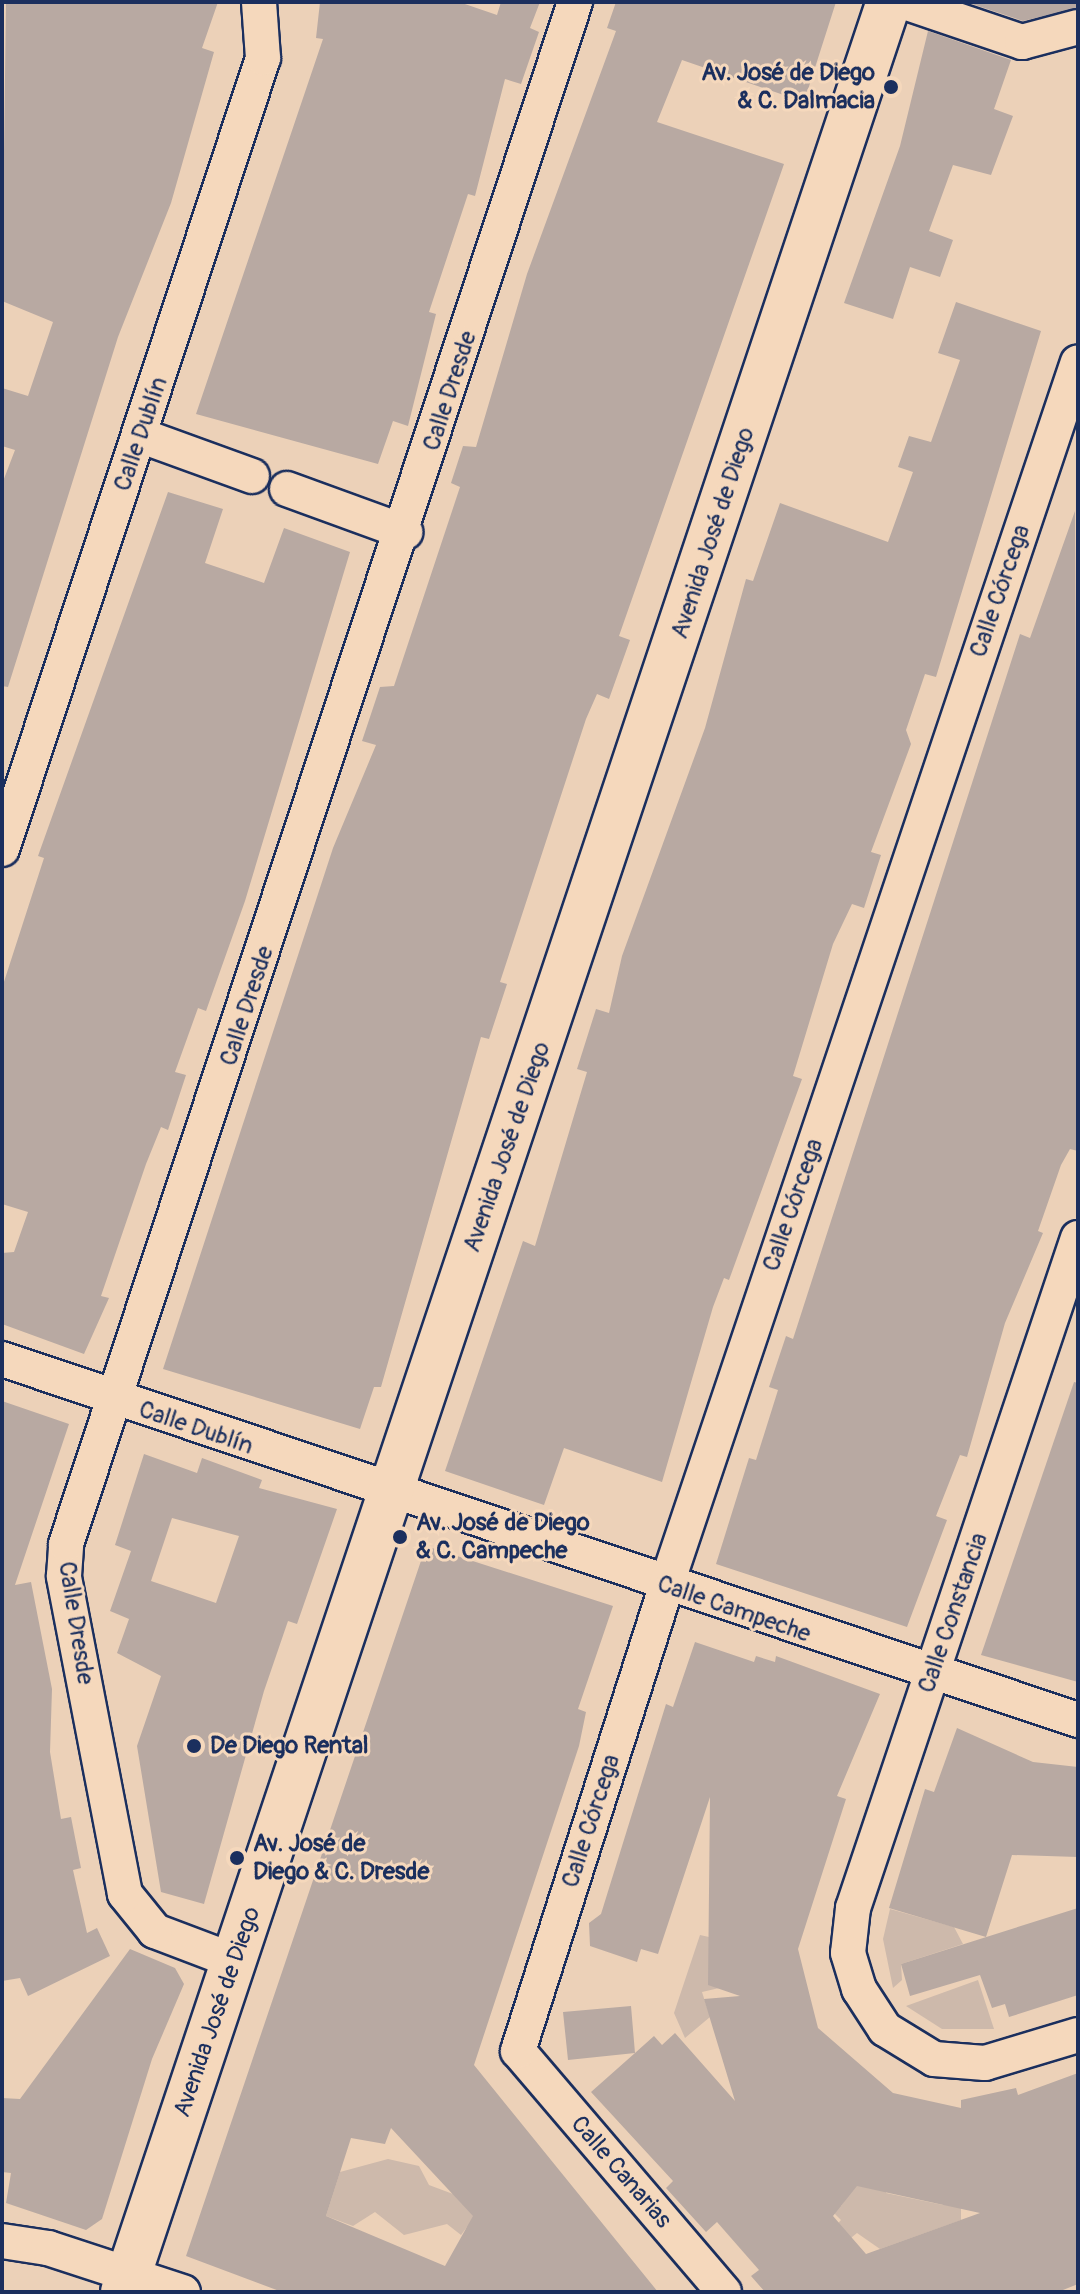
<!DOCTYPE html>
<html>
<head>
<meta charset="utf-8">
<style>
  body { margin:0 }
  #map { position:relative; width:1080px; height:2294px; overflow:hidden; background:#ecd1b8; font-family:Pangolin,sans-serif }
  div>[style] { position:absolute }
  .green>* { inset:0; background:#cdb9ab }
  .building>* { inset:0; background:#b8a9a2 }
  .roads { filter:drop-shadow(2px 0 #1b2f5e) drop-shadow(-2px 0 #1b2f5e) drop-shadow(0 2px #1b2f5e) drop-shadow(0 -2px #1b2f5e) }
  .street>* { height:34px; margin:-17px; padding:0 17px; transform-origin:17px; border-radius:17px; background:#f5d8bc }
  .secondary>* { height:44px; margin:-22px; padding:0 22px; transform-origin:22px; border-radius:22px; background:#f5d8bc }
  .dots>* { width:22px; height:22px; translate:-50% -50%; box-sizing:border-box; border:4px solid #f5d8bc; border-radius:50% }
  span { translate:-50% -50%; white-space:nowrap; text-align:center; line-height:1.15; -webkit-text-stroke:6px #f5d8bc; paint-order:stroke }
  .poi-label { font-size:24px; color:#1b2f5e; font-weight:700 }
  .right { translate:-100% -50%; text-align:right }
  .left { translate:0 -50%; text-align:left }
  .street-label { font-size:24px; color:#1b2f5e }
  .frame { position:absolute; inset:0; border:4px solid #1b2f5e; pointer-events:none }
</style>
</head>
<body>
<div id="map">
  <div class="green">
    <div style="clip-path:polygon(890px 1909px,954px 1927px,963px 1944px,901px 1964px,902px 1980px,893px 1988px,883px 1939px)"></div>
    <div style="clip-path:polygon(700px 1935px,709px 1937px,732px 1985px,702px 1992px,710px 2017px,685px 2038px,674px 2013px)"></div>
    <div style="clip-path:polygon(978px 1980px,994px 2029px,942px 2029px,906px 2006px)"></div>
    <div style="clip-path:polygon(903px 2114px,886px 2193px,943px 2205px,961px 2172px,961px 2220px,880px 2249px,857px 2233px,841px 2246px,829px 2233px,841px 2220px,827px 2206px,841px 2206px)"></div>
    <div style="clip-path:polygon(388px 2159px,419px 2166px,429px 2185px,461px 2197px,474px 2208px,475px 2230px,467px 2227px,461px 2235px,447px 2224px,404px 2235px,375px 2212px,353px 2226px,326px 2216px,340px 2172px)"></div>
  </div>
  <div class="building">
    <div style="clip-path:polygon(6px 2px,218px 2px,202px 48px,214px 52px,171px 203px,118px 337px,8px 687px,2px 686px,2px 484px,15px 450px,2px 446px,2px 388px,28px 396px,53px 322px,2px 301px)"></div>
    <div style="clip-path:polygon(320px 2px,459px 2px,497px 15px,501px 2px,540px 2px,530px 28px,539px 32px,521px 84px,505px 79px,475px 196px,468px 194px,429px 312px,436px 314px,408px 426px,393px 421px,378px 464px,196px 414px,323px 39px,316px 38px)"></div>
    <div style="clip-path:polygon(616px 2px,836px 2px,804px 102px,682px 60px,657px 122px,784px 164px,619px 636px,630px 640px,609px 699px,597px 694px,586px 719px,500px 982px,507px 984px,489px 1039px,481px 1037px,381px 1387px,374px 1387px,360px 1429px,163px 1369px,333px 848px,376px 745px,362px 741px,380px 687px,394px 686px,460px 487px,451px 483px,463px 446px,476px 447px,527px 274px,616px 31px,607px 28px)"></div>
    <div style="clip-path:polygon(966px 2px,1078px 2px,1078px 8px,1023px 21px)"></div>
    <div style="clip-path:polygon(928px 31px,1011px 60px,994px 109px,1013px 116px,991px 175px,953px 165px,929px 231px,953px 240px,940px 277px,910px 267px,893px 319px,844px 303px,900px 146px)"></div>
    <div style="clip-path:polygon(956px 302px,1041px 331px,936px 677px,925px 674px,906px 730px,911px 744px,871px 852px,881px 855px,864px 908px,852px 904px,833px 944px,793px 1076px,802px 1079px,729px 1280px,724px 1278px,713px 1307px,662px 1482px,564px 1448px,544px 1505px,445px 1471px,523px 1241px,535px 1246px,587px 1072px,577px 1069px,596px 1009px,609px 1013px,622px 956px,705px 728px,746px 579px,753px 581px,780px 503px,888px 542px,913px 472px,898px 467px,909px 436px,931px 442px,960px 360px,938px 353px)"></div>
    <div style="clip-path:polygon(168px 492px,223px 509px,205px 563px,264px 583px,284px 528px,350px 552px,245px 901px,206px 1011px,198px 1008px,175px 1072px,186px 1075px,168px 1130px,161px 1127px,146px 1164px,101px 1296px,109px 1298px,84px 1354px,2px 1324px,2px 1253px,14px 1252px,28px 1212px,2px 1204px,2px 988px,44px 858px,38px 856px)"></div>
    <div style="clip-path:polygon(1075px 511px,1078px 1151px,1070px 1149px,1061px 1165px,1038px 1231px,1043px 1233px,1005px 1323px,967px 1457px,960px 1455px,936px 1516px,947px 1520px,907px 1627px,716px 1564px,749px 1458px,756px 1460px,778px 1390px,769px 1387px,786px 1336px,793px 1339px,1020px 634px,1030px 638px)"></div>
    <div style="clip-path:polygon(1074px 1382px,1078px 1383px,1078px 1682px,981px 1655px)"></div>
    <div style="clip-path:polygon(2px 1401px,69px 1424px,15px 1585px,31px 1582px,52px 1689px,50px 1752px,61px 1819px,71px 1817px,81px 1868px,73px 1870px,87px 1933px,97px 1928px,110px 1956px,28px 1996px,20px 1978px,2px 1981px)"></div>
    <div style="clip-path:polygon(evenodd,144px 1454px,197px 1473px,202px 1458px,262px 1480px,259px 1488px,337px 1509px,297px 1624px,288px 1621px,264px 1691px,204px 1904px,161px 1892px,137px 1746px,161px 1676px,117px 1653px,129px 1619px,110px 1611px,131px 1551px,115px 1545px,144px 1454px,172px 1518px,239px 1536px,216px 1603px,151px 1581px,172px 1518px)"></div>
    <div style="clip-path:polygon(evenodd,426px 1546px,613px 1606px,578px 1709px,586px 1712px,579px 1746px,474px 2065px,658px 2292px,282px 2292px,186px 2256px,426px 1546px,391px 2128px,473px 2216px,445px 2266px,326px 2216px,351px 2138px,385px 2144px,391px 2128px)"></div>
    <div style="clip-path:polygon(evenodd,695px 1642px,754px 1662px,756px 1656px,775px 1662px,776px 1656px,880px 1694px,837px 1796px,846px 1799px,798px 1949px,818px 2028px,893px 2093px,961px 2108px,961px 2100px,1016px 2088px,1018px 2095px,1078px 2073px,1078px 2284px,1058px 2292px,765px 2292px,751px 2276px,759px 2270px,717px 2222px,706px 2232px,666px 2188px,673px 2181px,591px 2092px,635px 2053px,568px 2060px,563px 2012px,631px 2006px,635px 2053px,654px 2036px,662px 2045px,675px 2033px,735px 2101px,704px 1999px,740px 1996px,708px 1985px,710px 1797px,658px 1954px,641px 1949px,637px 1962px,590px 1946px,589px 1923px,601px 1914px,666px 1704px,673px 1707px,695px 1642px,857px 2186px,980px 2213px,866px 2254px,833px 2216px,857px 2186px)"></div>
    <div style="clip-path:polygon(957px 1728px,1033px 1762px,1078px 1767px,1078px 1857px,1012px 1855px,986px 1937px,889px 1908px,925px 1789px,934px 1792px)"></div>
    <div style="clip-path:polygon(1078px 1908px,1078px 1995px,1009px 2017px,1005px 2004px,992px 2008px,980px 1975px,910px 1996px,901px 1964px)"></div>
    <div style="clip-path:polygon(130px 1949px,175px 1968px,184px 1984px,152px 2059px,102px 2219px,86px 2230px,6px 2203px,11px 2173px,2px 2172px,2px 2098px,20px 2099px)"></div>
  </div>
  <div class="roads">
    <div class="street">
      <div style="left:904px;top:2px;width:125px;rotate:18.7deg"></div>
      <div style="left:1022px;top:42px;width:58px;rotate:-15deg"></div>
      <div style="left:142px;top:436px;width:117px;rotate:20deg"></div>
      <div style="left:287px;top:489px;width:126px;rotate:20deg"></div>
      <div style="left:2px;top:849px;width:833px;rotate:-71.74deg"></div>
      <div style="left:263px;top:58px;width:56px;rotate:-94.1deg"></div>
      <div style="left:1078px;top:1238px;width:707px;rotate:108.56deg"></div>
      <div style="left:853px;top:1908px;width:45px;rotate:96.3deg"></div>
      <div style="left:848px;top:1953px;width:38px;rotate:73deg"></div>
      <div style="left:859px;top:1989px;width:48px;rotate:57deg"></div>
      <div style="left:885px;top:2029px;width:57px;rotate:31.5deg"></div>
      <div style="left:934px;top:2059px;width:51px;rotate:4.5deg"></div>
      <div style="left:985px;top:2063px;width:97px;rotate:-16.8deg"></div>
      <div style="left:2px;top:1359px;width:1135px;rotate:18.55deg"></div>
      <div style="left:234px;top:1961px;width:85px;rotate:-159.2deg"></div>
      <div style="left:155px;top:1931px;width:48px;rotate:-129deg"></div>
      <div style="left:125px;top:1894px;width:324px;rotate:-100.9deg"></div>
      <div style="left:64px;top:1576px;width:32px;rotate:-86deg"></div>
      <div style="left:66px;top:1544px;width:1624px;rotate:-71.73deg"></div>
      <div style="left:2px;top:2241px;width:47px;rotate:8.7deg"></div>
      <div style="left:48px;top:2248px;width:142px;rotate:18.1deg"></div>
      <div style="left:724px;top:2292px;width:317px;rotate:-130.5deg"></div>
      <div style="left:518px;top:2051px;width:488px;rotate:-72.3deg"></div>
      <div style="left:666px;top:1586px;width:1291px;rotate:-71.4deg"></div>
    </div>
    <div class="secondary">
      <div style="left:123px;top:2292px;width:2415px;rotate:-71.51deg"></div>
    </div>
  </div>
  <div class="dots">
    <div style="left:891px;top:87px;background:#1b2f5e"></div>
    <div style="left:400px;top:1537px;background:#1b2f5e"></div>
    <div style="left:194px;top:1746px;background:#1b2f5e"></div>
    <div style="left:237px;top:1858px;background:#1b2f5e"></div>
  </div>
  <div class="poi-label">
    <span class="right" style="left:875px;top:87px">Av. José de Diego<br>&amp; C. Dalmacia</span>
    <span class="left" style="left:416px;top:1537px">Av. José de Diego<br>&amp; C. Campeche</span>
    <span class="left" style="left:210px;top:1746px">De Diego Rental</span>
    <span class="left" style="left:253px;top:1858px">Av. José de<br>Diego &amp; C. Dresde</span>
  </div>
  <div class="street-label">
    <span style="left:450px;top:391px;rotate:-72deg">Calle Dresde</span>
    <span style="left:141px;top:434px;rotate:-71deg">Calle Dublín</span>
    <span style="left:713px;top:533px;rotate:-72deg">Avenida José de Diego</span>
    <span style="left:1000px;top:591px;rotate:-71deg">Calle Córcega</span>
    <span style="left:247px;top:1006px;rotate:-72deg">Calle Dresde</span>
    <span style="left:507px;top:1147px;rotate:-71deg">Avenida José de Diego</span>
    <span style="left:793px;top:1205px;rotate:-71deg">Calle Córcega</span>
    <span style="left:196px;top:1428px;rotate:19deg">Calle Dublín</span>
    <span style="left:734px;top:1609px;rotate:19deg">Calle Campeche</span>
    <span style="left:953px;top:1613px;rotate:-71deg">Calle Constancia</span>
    <span style="left:76px;top:1623px;rotate:81deg">Calle Dresde</span>
    <span style="left:591px;top:1821px;rotate:-72deg">Calle Córcega</span>
    <span style="left:217px;top:2012px;rotate:-71deg">Avenida José de Diego</span>
    <span style="left:621px;top:2172px;rotate:49deg">Calle Canarias</span>
  </div>
  <div class="frame"></div>
</div>
</body>
</html>
